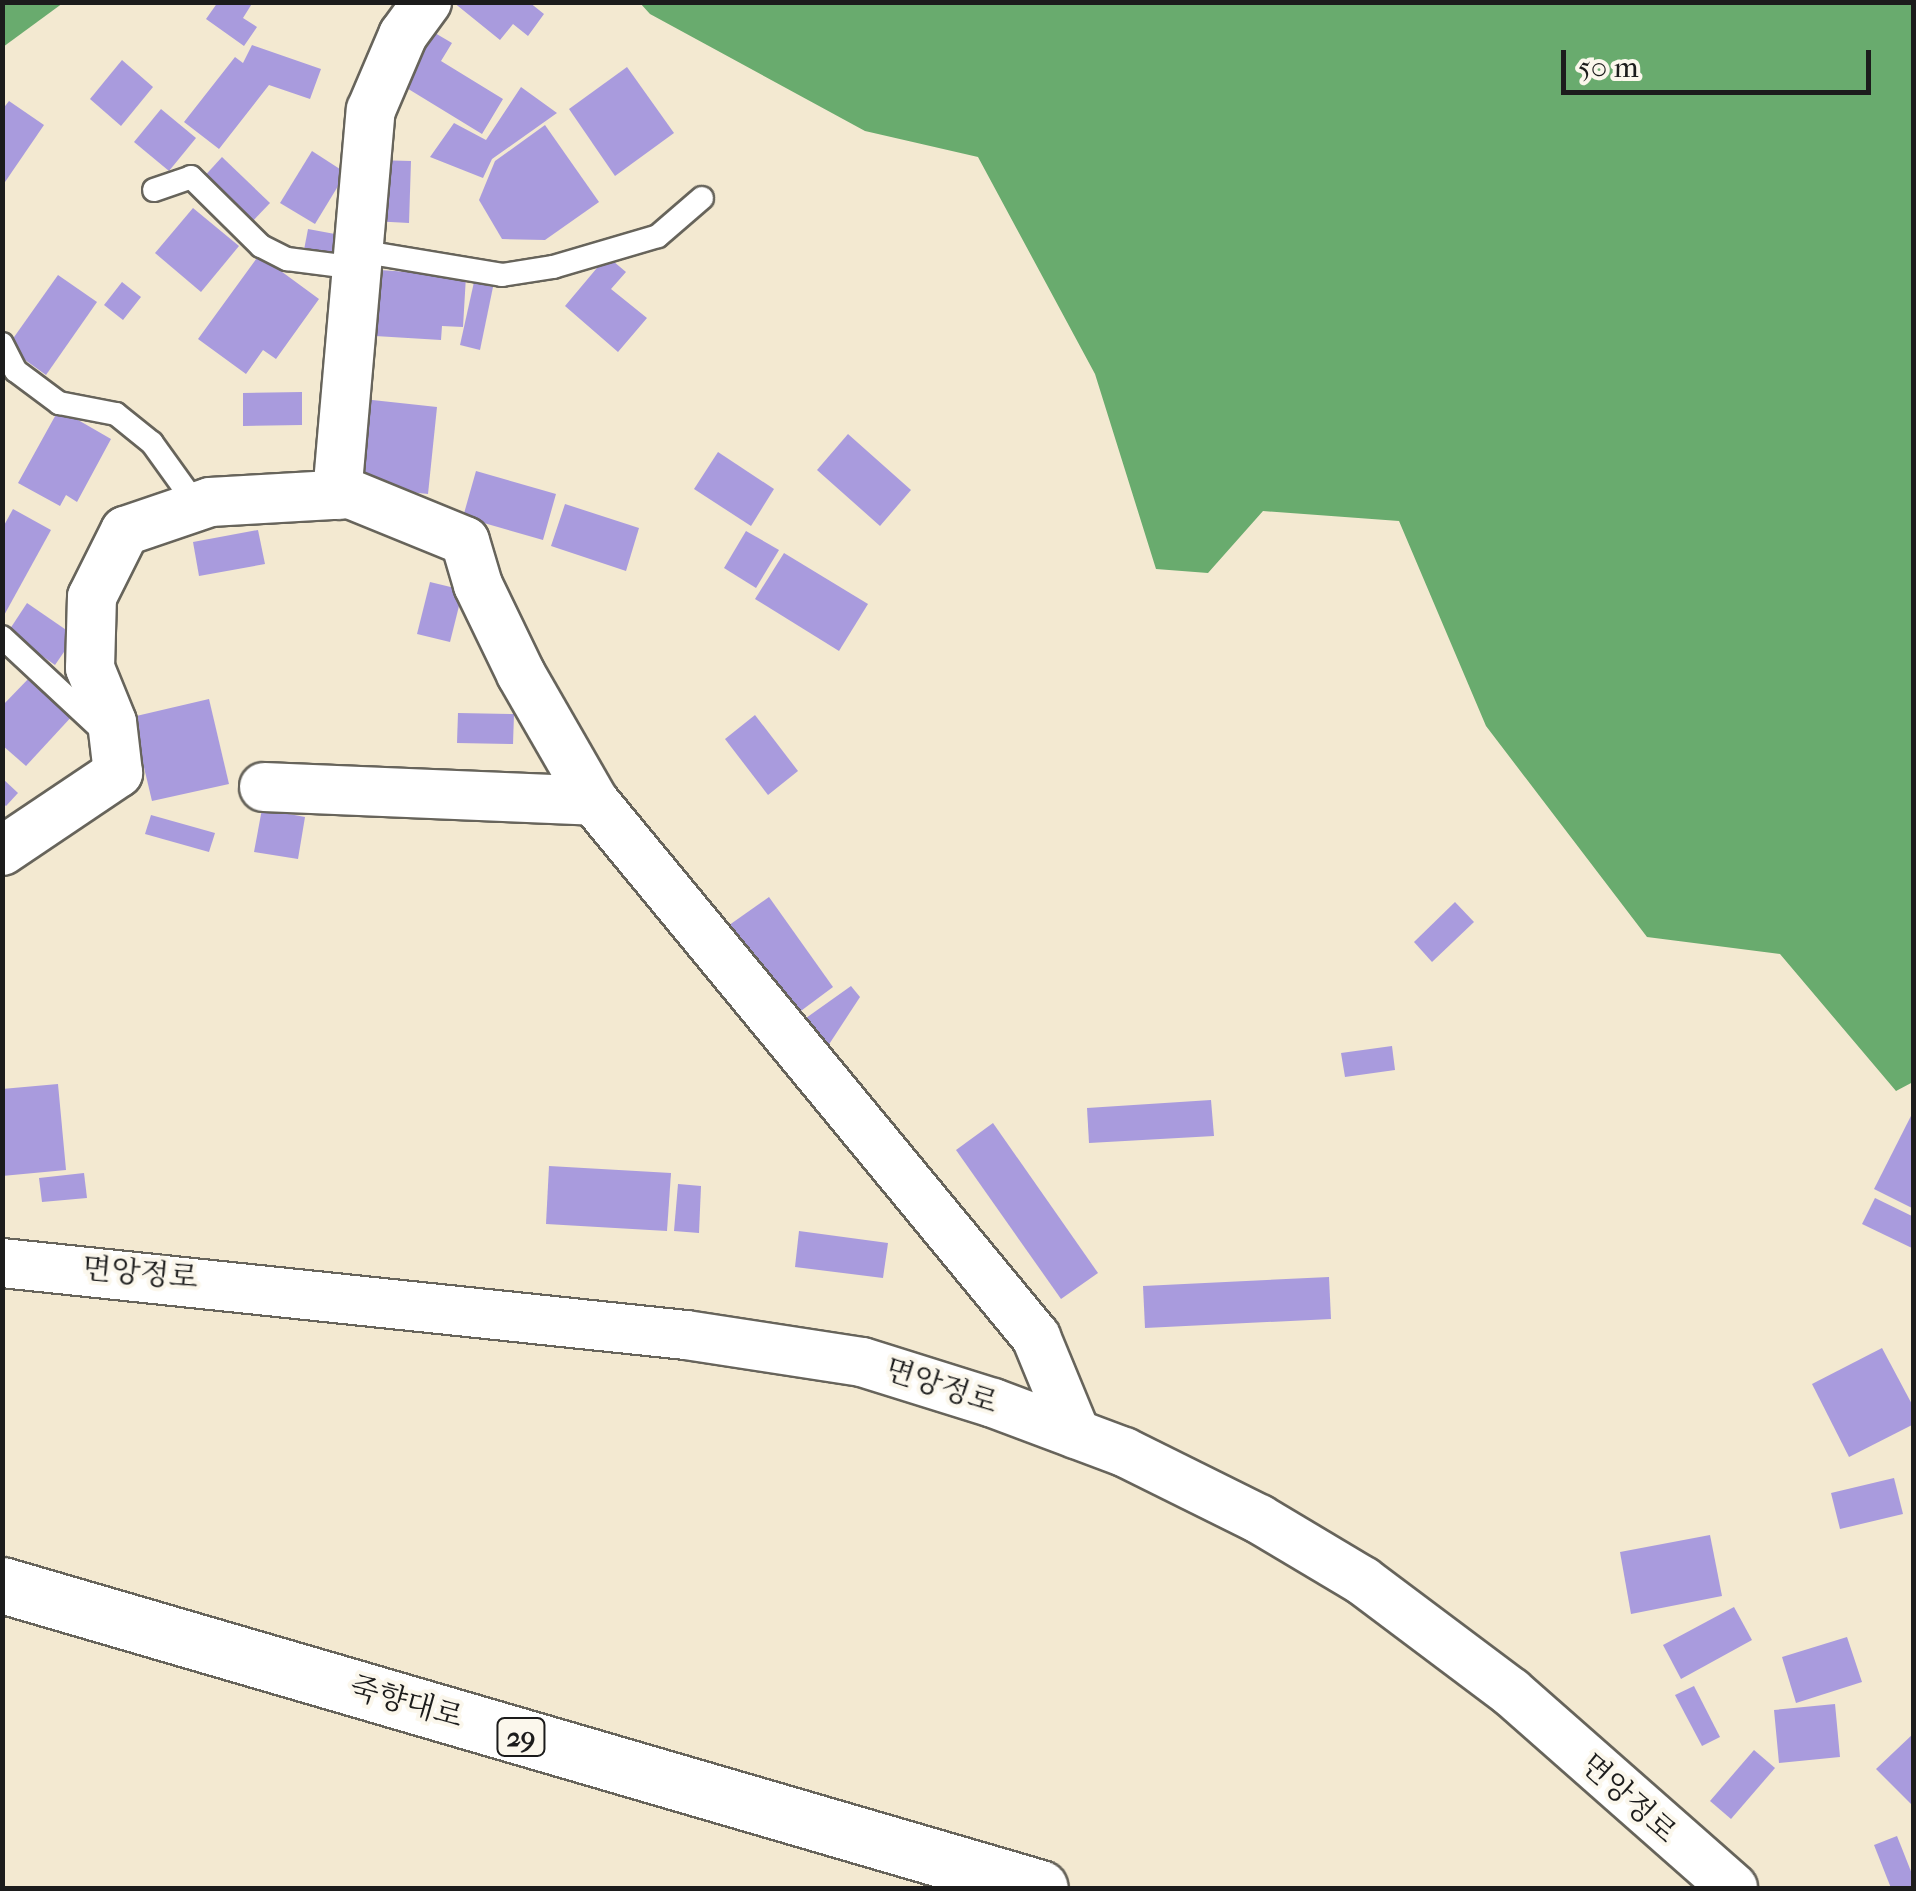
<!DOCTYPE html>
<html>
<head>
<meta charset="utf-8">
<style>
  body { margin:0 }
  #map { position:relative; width:1916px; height:1891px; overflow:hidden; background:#f3e9d1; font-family:"IM FELL French Canon","Noto Serif KR",serif }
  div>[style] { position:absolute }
  .forest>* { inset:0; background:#69ab6e }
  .building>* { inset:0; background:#a99bdd }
  .roads { filter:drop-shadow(2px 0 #67645b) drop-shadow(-2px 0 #67645b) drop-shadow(0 2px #67645b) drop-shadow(0 -2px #67645b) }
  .lane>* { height:22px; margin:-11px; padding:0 11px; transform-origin:11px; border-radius:11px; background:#fff }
  .street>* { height:48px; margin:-24px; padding:0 24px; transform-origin:24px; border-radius:24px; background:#fff }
  .primary>* { height:55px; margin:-27.5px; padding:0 27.5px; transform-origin:27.5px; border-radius:27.5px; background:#fff }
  span { translate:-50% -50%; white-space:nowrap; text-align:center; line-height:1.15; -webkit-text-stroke:8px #fbf7ec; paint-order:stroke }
  .shield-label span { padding:2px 8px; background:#fbf7ec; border:2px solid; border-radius:8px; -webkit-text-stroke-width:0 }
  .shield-label { font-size:28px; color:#1c1c1c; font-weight:700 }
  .street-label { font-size:30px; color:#1c1c1c }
  .frame { position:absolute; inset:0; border:5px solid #1c1c1c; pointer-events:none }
  .scale { position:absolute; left:1561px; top:50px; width:310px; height:45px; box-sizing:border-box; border:5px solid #1c1c1c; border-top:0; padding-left:12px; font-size:30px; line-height:35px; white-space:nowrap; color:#1c1c1c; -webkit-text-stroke:8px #fbf7ec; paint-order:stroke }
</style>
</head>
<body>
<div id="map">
  <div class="forest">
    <div style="clip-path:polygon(3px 2px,63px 2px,63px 3px,3px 47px)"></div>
    <div style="clip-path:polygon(640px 3px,1913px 3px,1913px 1082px,1896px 1091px,1780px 954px,1647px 937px,1486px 726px,1399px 521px,1263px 511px,1208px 573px,1156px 569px,1095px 374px,978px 157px,865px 131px,650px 14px)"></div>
  </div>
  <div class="building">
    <div style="clip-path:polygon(218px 2px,253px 2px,243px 18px,257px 27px,244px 46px,206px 19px)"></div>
    <div style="clip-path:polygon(453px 2px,529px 2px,544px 14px,528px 36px,513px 24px,500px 40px)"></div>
    <div style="clip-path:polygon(423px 26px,452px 43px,441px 61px,503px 99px,482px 134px,392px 79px)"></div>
    <div style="clip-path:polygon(252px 45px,321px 69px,310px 99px,269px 85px,219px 149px,184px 122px,235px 57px,243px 63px)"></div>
    <div style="clip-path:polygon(122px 60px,153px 87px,121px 126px,90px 99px)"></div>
    <div style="clip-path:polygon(627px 67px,674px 133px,615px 176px,569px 109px)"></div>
    <div style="clip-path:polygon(521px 87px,557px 113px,492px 159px,483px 178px,430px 157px,454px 123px,486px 140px)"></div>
    <div style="clip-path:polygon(9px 101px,44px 125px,5px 182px,2px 110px)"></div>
    <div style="clip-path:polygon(161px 109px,196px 138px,169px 171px,134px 142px)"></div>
    <div style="clip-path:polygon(545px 125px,599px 202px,545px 240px,502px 239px,479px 200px,495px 161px)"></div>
    <div style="clip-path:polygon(312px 151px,346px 173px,315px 224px,280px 203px)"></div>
    <div style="clip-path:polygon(222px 157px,270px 203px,249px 225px,201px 180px)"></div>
    <div style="clip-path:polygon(373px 160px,411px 161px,409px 223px,372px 221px)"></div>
    <div style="clip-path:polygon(193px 208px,239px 246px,201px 292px,155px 253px)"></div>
    <div style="clip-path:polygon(308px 229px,351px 237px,346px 258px,304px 250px)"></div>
    <div style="clip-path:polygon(259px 255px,319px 299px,276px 359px,263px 350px,246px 374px,198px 339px)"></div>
    <div style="clip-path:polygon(607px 256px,626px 272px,611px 289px,647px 318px,618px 352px,565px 306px)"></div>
    <div style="clip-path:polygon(380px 270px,466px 276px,463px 327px,442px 326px,441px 340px,375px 336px)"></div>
    <div style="clip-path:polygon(58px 275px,97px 302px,46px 375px,7px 347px)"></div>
    <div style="clip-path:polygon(122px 282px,141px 297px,123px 320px,104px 305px)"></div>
    <div style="clip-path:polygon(474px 282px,493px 287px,480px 350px,460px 345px)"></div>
    <div style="clip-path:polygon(302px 392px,302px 425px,243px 426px,243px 393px)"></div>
    <div style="clip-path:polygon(363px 399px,437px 407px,428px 494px,354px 486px)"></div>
    <div style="clip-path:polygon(59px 409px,111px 439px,77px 502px,66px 495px,60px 506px,18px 483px)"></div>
    <div style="clip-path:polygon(848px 434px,911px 490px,880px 526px,817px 470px)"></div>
    <div style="clip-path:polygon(718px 452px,774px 489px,751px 526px,694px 489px)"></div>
    <div style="clip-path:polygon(476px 471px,556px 494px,543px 540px,463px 517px)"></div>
    <div style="clip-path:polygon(565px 504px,639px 528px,626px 571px,551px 546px)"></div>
    <div style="clip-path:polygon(13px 509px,51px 530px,2px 619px,2px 529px)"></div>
    <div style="clip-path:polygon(258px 530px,265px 564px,199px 576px,193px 542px)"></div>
    <div style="clip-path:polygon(746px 531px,779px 550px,756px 588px,724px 568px)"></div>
    <div style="clip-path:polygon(784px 553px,868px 604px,839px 651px,755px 599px)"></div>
    <div style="clip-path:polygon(430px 582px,463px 590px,450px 642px,417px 634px)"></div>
    <div style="clip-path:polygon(27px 603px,75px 636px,55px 665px,8px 632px)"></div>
    <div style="clip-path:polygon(32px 675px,74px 714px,26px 766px,2px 745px,2px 706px)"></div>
    <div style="clip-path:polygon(209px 699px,229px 784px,152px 801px,132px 717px)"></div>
    <div style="clip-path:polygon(458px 713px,514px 714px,513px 744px,457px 743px)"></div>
    <div style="clip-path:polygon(755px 715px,798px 771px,768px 795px,725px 739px)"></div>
    <div style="clip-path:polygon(2px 778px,18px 793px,6px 806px,2px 803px)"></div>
    <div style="clip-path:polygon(262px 809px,305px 817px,298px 859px,254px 852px)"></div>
    <div style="clip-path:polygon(151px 815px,215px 833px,209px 852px,145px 834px)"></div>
    <div style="clip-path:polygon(769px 897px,833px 987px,790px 1019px,725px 928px)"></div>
    <div style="clip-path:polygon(1455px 902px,1474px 922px,1432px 962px,1414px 942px)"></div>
    <div style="clip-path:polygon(851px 986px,860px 997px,824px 1052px,799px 1023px)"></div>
    <div style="clip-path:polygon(1392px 1046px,1395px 1070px,1345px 1077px,1341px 1053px)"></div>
    <div style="clip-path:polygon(58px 1084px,66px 1170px,2px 1176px,2px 1089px)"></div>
    <div style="clip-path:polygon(1211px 1100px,1214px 1136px,1089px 1143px,1087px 1108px)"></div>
    <div style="clip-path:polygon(1914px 1110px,1914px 1209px,1874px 1189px)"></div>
    <div style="clip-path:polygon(993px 1123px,1098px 1273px,1061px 1299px,956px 1150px)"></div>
    <div style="clip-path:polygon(549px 1166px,671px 1173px,667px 1231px,546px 1224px)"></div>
    <div style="clip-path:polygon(84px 1173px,87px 1198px,42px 1202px,39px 1178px)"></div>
    <div style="clip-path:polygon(678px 1184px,701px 1186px,699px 1233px,674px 1231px)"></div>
    <div style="clip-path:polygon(1875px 1198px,1914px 1217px,1914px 1249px,1862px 1224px)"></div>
    <div style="clip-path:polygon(799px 1231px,888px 1243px,883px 1278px,795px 1267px)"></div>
    <div style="clip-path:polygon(1329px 1277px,1331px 1319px,1145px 1328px,1143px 1286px)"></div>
    <div style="clip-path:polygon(1882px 1348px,1914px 1408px,1914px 1424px,1849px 1457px,1812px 1384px)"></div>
    <div style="clip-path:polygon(1894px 1478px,1903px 1514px,1840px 1529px,1831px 1493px)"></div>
    <div style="clip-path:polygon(1710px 1535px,1722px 1596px,1631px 1614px,1620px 1552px)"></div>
    <div style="clip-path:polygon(1734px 1607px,1752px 1640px,1681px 1679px,1663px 1645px)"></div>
    <div style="clip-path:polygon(1847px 1637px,1862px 1682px,1796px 1703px,1782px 1657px)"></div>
    <div style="clip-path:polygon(1694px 1686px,1720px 1737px,1702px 1746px,1675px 1695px)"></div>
    <div style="clip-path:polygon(1835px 1704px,1840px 1757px,1779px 1763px,1774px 1710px)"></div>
    <div style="clip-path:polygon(1914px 1733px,1914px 1802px,1911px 1804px,1876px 1769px)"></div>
    <div style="clip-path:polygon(1754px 1750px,1775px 1768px,1731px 1819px,1710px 1801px)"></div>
    <div style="clip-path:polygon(1897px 1836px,1914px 1879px,1914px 1888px,1891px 1888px,1874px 1845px)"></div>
  </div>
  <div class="roads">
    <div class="lane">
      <div style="left:154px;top:190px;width:39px;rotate:-19deg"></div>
      <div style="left:191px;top:177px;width:98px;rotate:44.6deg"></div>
      <div style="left:261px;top:246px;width:29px;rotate:27deg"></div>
      <div style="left:287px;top:259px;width:71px;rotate:7.3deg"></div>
      <div style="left:359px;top:251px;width:145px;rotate:9.5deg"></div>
      <div style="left:502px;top:275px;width:52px;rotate:-8.9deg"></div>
      <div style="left:553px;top:267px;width:109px;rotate:-16.4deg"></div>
      <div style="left:658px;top:236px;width:58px;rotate:-40.8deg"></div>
      <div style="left:2px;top:344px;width:30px;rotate:63deg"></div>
      <div style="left:16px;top:371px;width:54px;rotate:36.7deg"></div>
      <div style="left:59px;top:403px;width:58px;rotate:10.9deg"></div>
      <div style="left:116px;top:414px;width:46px;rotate:38.9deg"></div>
      <div style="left:152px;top:443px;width:79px;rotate:54.3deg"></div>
      <div style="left:2px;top:637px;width:132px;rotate:42.9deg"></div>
    </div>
    <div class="street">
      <div style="left:337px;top:495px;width:386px;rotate:-85deg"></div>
      <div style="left:371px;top:110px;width:82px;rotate:-66.9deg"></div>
      <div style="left:403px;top:35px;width:41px;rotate:-54deg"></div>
      <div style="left:264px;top:787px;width:330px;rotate:2.4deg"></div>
      <div style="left:594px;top:801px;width:695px;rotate:50.49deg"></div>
      <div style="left:1036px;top:1337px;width:105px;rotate:67.6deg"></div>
      <div style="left:2px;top:851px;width:140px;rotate:-33.9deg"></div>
      <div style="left:118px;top:773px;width:51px;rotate:-96.7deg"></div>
      <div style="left:112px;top:722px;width:58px;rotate:-112.2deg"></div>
      <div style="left:90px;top:668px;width:71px;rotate:-88.4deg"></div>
      <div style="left:92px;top:597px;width:74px;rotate:-63.4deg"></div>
      <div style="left:125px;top:531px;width:90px;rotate:-18.8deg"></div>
      <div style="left:210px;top:502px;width:140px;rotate:-3.3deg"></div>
      <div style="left:350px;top:494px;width:124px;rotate:22.2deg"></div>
      <div style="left:465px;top:541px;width:46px;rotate:73.5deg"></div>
      <div style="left:478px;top:585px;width:99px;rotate:64.2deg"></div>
      <div style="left:521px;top:674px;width:146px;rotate:60.1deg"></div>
      <div style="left:2px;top:1263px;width:688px;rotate:6.01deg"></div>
      <div style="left:686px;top:1335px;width:178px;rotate:8.7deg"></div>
      <div style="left:862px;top:1362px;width:137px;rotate:17.4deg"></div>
      <div style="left:993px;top:1403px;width:140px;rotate:20.5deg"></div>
      <div style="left:1124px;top:1452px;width:151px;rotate:26.4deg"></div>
      <div style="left:1259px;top:1519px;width:121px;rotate:30.8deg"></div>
      <div style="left:1363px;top:1581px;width:185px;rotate:36.9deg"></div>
      <div style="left:1511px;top:1692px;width:296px;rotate:41.4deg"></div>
    </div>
    <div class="primary">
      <div style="left:2px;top:1585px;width:1081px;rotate:16.27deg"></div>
    </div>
  </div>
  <div class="shield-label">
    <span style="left:521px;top:1737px">29</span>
  </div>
  <div class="street-label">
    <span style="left:140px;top:1274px;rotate:5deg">면앙정로</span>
    <span style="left:941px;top:1387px;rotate:18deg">면앙정로</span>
    <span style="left:406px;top:1703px;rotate:16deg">죽향대로</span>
    <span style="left:1628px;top:1799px;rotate:42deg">면앙정로</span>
  </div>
  <div class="frame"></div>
  <div class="scale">50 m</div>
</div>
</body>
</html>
